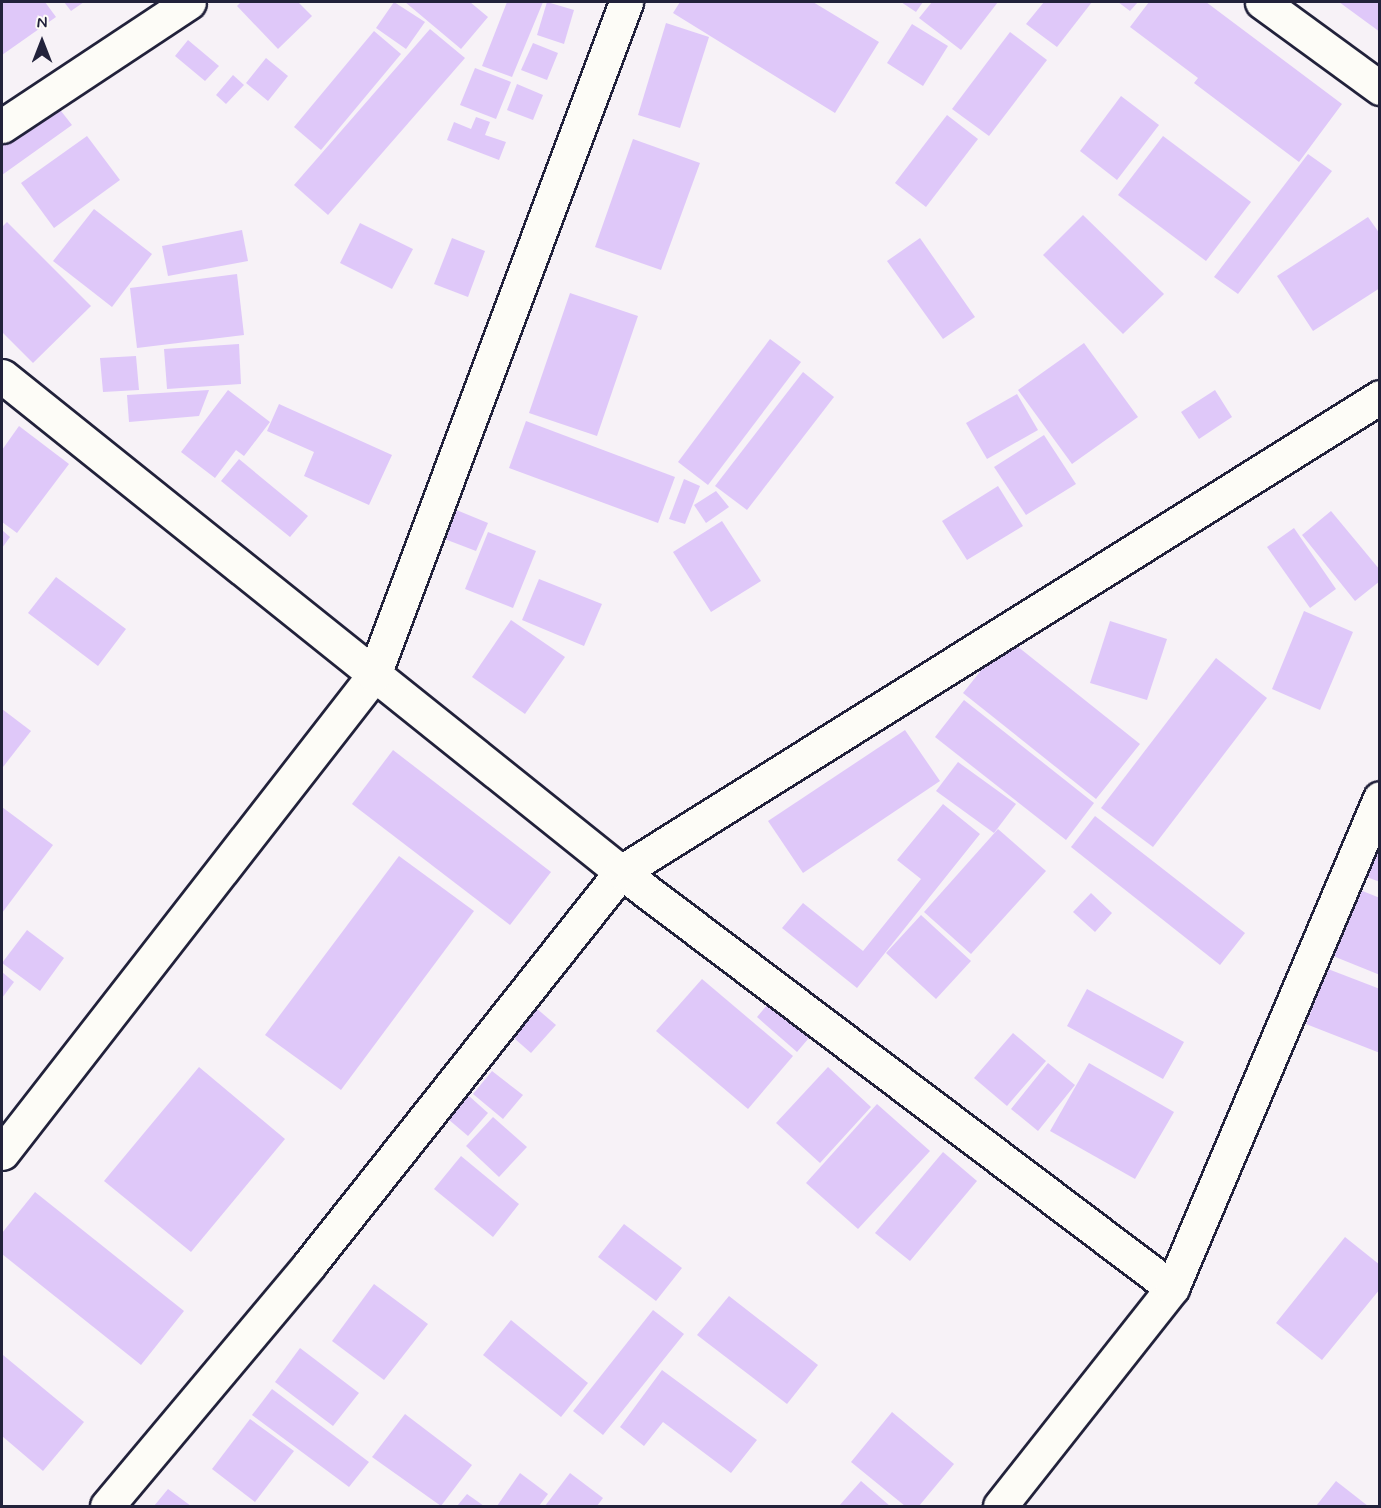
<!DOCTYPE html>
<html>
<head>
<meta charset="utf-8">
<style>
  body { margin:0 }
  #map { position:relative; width:1381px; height:1508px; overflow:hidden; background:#f7f2f7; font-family:Mynerve,sans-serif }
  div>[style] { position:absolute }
  .building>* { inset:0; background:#dfc8f9 }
  .roads { filter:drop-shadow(2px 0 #22223b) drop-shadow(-2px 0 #22223b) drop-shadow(0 2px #22223b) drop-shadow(0 -2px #22223b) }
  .street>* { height:33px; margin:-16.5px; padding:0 16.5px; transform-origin:16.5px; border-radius:16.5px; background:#fdfcf7 }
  span { translate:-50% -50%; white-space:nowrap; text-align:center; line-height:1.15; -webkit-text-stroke:4.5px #fdfcf7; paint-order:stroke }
  .frame { position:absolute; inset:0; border:3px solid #22223b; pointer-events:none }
  .north { position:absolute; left:12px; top:12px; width:60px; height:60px; -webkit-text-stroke:4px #fdfcf7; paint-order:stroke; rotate:0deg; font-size:16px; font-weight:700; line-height:24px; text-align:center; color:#22223b }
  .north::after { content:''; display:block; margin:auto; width:21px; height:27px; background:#22223b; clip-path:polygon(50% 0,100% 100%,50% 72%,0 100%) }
</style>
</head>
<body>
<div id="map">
  <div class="building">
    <div style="clip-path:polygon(2px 2px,45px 2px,56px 17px,2px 55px)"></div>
    <div style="clip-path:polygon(64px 2px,84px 2px,71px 11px)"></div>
    <div style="clip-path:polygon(241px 2px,298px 2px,312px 16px,278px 49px,237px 6px)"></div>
    <div style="clip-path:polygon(394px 2px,425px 22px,406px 49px,376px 28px)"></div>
    <div style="clip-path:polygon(405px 2px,470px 2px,488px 17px,461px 49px)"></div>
    <div style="clip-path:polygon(507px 2px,543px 2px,512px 77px,482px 66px)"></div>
    <div style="clip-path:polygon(547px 2px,574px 10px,564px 44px,537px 35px)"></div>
    <div style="clip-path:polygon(680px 2px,813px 2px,879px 42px,835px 113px,673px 13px)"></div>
    <div style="clip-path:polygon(901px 2px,923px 2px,916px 12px)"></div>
    <div style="clip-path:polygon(932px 2px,998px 2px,961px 50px,919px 18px)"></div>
    <div style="clip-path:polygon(1044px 2px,1092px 2px,1057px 47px,1026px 24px)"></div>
    <div style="clip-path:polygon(1118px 2px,1138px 2px,1130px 11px)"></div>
    <div style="clip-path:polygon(1149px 2px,1206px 2px,1342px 104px,1299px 162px,1194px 83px,1198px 78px,1130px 27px)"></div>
    <div style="clip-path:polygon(1339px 2px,1380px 2px,1380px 32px)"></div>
    <div style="clip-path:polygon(666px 23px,709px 37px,680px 128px,638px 115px)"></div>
    <div style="clip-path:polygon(912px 24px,948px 46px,923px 86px,887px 63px)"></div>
    <div style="clip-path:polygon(430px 29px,465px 58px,328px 215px,294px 185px)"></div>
    <div style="clip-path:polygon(374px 31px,401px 54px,321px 150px,294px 127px)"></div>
    <div style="clip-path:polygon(1010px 32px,1047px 60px,989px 136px,952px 109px)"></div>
    <div style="clip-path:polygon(188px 40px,219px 66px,205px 81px,175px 56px)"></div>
    <div style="clip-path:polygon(533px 43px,558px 53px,547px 80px,521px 70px)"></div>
    <div style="clip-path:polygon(266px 58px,288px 76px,268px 101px,246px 83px)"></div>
    <div style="clip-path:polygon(475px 68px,511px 82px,496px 119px,460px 105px)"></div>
    <div style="clip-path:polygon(233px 75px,244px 85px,226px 104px,216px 95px)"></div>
    <div style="clip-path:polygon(517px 84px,543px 95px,533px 120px,507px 110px)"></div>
    <div style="clip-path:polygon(1121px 96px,1159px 125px,1117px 180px,1080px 151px)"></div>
    <div style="clip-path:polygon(54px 102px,72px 125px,2px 175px,2px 140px)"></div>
    <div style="clip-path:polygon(947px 115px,978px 139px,926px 207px,895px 183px)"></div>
    <div style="clip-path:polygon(476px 117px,490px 122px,485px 135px,506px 142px,499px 160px,447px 140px,454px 122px,471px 129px)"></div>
    <div style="clip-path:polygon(87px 136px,120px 180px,54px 228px,21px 183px)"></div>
    <div style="clip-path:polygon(1163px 136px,1251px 202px,1206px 261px,1118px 195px)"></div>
    <div style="clip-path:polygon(633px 139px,700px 163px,661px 270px,595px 247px)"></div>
    <div style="clip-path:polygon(1308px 154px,1332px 171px,1238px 294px,1214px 277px)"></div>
    <div style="clip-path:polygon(94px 209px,152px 254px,112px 307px,53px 261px)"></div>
    <div style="clip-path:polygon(1083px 215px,1164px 294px,1123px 334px,1043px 255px)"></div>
    <div style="clip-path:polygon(1368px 217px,1380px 234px,1380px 288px,1313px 331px,1277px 276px)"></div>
    <div style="clip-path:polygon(7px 222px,91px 306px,33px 363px,2px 332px,2px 227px)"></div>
    <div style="clip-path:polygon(360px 223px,413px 249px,392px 289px,340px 263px)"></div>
    <div style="clip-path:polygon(242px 230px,248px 261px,168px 276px,162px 246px)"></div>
    <div style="clip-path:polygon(452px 238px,485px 251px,468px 297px,434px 284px)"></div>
    <div style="clip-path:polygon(920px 238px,975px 317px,943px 339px,887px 261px)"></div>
    <div style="clip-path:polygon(237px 274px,244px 335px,137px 348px,130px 288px)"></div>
    <div style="clip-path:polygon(570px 293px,638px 316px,597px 436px,529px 413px)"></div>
    <div style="clip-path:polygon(770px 339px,801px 362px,708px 485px,678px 462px)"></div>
    <div style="clip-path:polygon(1084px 343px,1138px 417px,1072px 464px,1018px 390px)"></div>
    <div style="clip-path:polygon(239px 344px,241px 384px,167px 389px,164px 349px)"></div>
    <div style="clip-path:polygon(136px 356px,139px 390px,103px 392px,100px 358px)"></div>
    <div style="clip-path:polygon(803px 372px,834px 397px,747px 510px,715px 486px)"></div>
    <div style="clip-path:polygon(209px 390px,199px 416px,129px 422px,127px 395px)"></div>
    <div style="clip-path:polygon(228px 390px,270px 422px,244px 456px,236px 450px,215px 478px,181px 452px)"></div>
    <div style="clip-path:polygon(1215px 390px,1232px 417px,1199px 439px,1181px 412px)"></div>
    <div style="clip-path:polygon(1017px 394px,1038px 430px,987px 459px,966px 423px)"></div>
    <div style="clip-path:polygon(279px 404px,392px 455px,369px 505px,304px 476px,314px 452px,267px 431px)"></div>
    <div style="clip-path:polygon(526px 421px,675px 477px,658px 523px,509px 468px)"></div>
    <div style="clip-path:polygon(19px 426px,69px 464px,17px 533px,2px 522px,2px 450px)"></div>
    <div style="clip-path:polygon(1044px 435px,1076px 484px,1026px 515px,994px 467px)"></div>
    <div style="clip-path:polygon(239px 459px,308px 516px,290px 537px,221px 481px)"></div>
    <div style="clip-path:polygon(684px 479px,700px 486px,685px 524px,669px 519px)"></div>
    <div style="clip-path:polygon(998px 486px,1023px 526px,967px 560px,942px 521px)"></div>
    <div style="clip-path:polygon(716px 491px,729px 507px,706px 523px,694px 505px)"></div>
    <div style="clip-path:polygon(454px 509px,488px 523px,476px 551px,442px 538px)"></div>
    <div style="clip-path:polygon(1331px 511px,1380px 570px,1380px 581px,1355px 601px,1302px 535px)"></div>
    <div style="clip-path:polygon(722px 521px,761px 581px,711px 612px,673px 552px)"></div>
    <div style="clip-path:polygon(1294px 528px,1336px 589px,1310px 608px,1267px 547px)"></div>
    <div style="clip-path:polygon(2px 530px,10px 537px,2px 548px)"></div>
    <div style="clip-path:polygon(488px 532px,536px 551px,513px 608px,465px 589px)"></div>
    <div style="clip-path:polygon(56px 577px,126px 629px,98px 666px,28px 613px)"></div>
    <div style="clip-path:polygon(539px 579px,602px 604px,584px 646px,522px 620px)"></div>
    <div style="clip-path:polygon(1304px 611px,1353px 632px,1320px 710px,1272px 689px)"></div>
    <div style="clip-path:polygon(511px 620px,565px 657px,525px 714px,472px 677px)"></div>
    <div style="clip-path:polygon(1110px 621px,1167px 639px,1147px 700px,1090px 683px)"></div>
    <div style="clip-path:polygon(1007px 638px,1140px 744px,1096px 799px,963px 693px)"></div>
    <div style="clip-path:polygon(1216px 658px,1267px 698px,1153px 847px,1101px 808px)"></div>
    <div style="clip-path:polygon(964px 700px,1094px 803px,1066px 840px,935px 737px)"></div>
    <div style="clip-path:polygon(2px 709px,31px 731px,3px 767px,2px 766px)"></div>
    <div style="clip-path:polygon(905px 730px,940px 781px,803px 873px,768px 821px)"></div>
    <div style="clip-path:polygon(393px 750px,551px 872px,510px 925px,352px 804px)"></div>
    <div style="clip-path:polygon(958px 762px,1016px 804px,994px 833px,936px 791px)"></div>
    <div style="clip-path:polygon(943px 804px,980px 834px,857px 988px,782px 928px,803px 903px,863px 951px,921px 879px,897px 860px)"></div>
    <div style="clip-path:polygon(2px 807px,53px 845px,2px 913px)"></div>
    <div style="clip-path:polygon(1095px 816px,1245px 933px,1220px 965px,1071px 847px)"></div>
    <div style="clip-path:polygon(998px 829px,1046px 871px,971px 954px,924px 912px)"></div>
    <div style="clip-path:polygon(1380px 837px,1380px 882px,1364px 876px)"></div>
    <div style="clip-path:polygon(399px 856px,474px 911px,341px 1090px,265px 1035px)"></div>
    <div style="clip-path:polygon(1360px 890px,1380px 898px,1380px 975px,1333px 956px)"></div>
    <div style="clip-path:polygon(1091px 893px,1112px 913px,1095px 932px,1073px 912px)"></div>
    <div style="clip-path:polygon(921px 915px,971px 961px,936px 999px,886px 953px)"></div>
    <div style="clip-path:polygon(27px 930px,64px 958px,40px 991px,2px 963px)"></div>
    <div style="clip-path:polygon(1328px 969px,1380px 989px,1380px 1053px,1306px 1024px)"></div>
    <div style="clip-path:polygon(2px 972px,14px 982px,2px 998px)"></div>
    <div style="clip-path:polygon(702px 979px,793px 1056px,748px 1109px,656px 1031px)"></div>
    <div style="clip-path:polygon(1087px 989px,1184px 1042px,1163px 1079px,1067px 1026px)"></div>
    <div style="clip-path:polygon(774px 997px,814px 1032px,797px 1052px,757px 1017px)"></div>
    <div style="clip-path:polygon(529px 1002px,556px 1025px,531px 1053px,505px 1030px)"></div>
    <div style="clip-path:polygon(1013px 1033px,1046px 1061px,1007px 1106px,974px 1078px)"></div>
    <div style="clip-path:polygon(1048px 1063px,1075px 1085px,1038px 1131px,1011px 1109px)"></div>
    <div style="clip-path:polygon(1089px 1063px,1174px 1112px,1135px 1179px,1050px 1131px)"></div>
    <div style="clip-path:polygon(199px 1067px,285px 1139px,191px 1252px,104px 1181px)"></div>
    <div style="clip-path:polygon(828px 1067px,871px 1107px,820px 1163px,776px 1123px)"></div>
    <div style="clip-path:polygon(492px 1071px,523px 1095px,503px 1119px,473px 1094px)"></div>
    <div style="clip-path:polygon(469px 1096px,488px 1113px,468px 1136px,448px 1119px)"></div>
    <div style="clip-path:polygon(877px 1104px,930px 1151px,858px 1229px,806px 1183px)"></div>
    <div style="clip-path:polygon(493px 1117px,527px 1147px,499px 1177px,466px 1146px)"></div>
    <div style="clip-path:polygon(943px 1152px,977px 1181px,910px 1261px,875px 1233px)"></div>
    <div style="clip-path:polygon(461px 1156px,519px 1204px,493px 1237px,434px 1189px)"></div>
    <div style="clip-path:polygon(35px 1192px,184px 1311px,141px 1365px,2px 1254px,2px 1233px)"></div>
    <div style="clip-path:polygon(624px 1224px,682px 1268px,656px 1301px,598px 1257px)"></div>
    <div style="clip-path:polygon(1345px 1237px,1380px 1265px,1380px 1289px,1322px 1360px,1276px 1323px)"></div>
    <div style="clip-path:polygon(374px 1284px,428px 1324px,384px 1380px,332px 1341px)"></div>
    <div style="clip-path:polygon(729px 1296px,818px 1365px,787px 1404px,697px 1335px)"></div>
    <div style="clip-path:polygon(653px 1310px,684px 1334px,603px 1435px,573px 1411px)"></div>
    <div style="clip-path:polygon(511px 1320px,588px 1383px,561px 1417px,483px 1355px)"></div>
    <div style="clip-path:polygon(300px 1348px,359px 1393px,333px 1426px,275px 1382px)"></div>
    <div style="clip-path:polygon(3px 1355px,84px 1422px,43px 1471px,2px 1436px)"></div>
    <div style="clip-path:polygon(662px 1370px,757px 1440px,731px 1473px,663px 1422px,644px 1446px,620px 1427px)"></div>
    <div style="clip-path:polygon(272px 1389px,369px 1462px,349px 1487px,252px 1415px)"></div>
    <div style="clip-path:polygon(892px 1412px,954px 1464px,919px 1506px,905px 1506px,851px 1462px)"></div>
    <div style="clip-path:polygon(405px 1414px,472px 1465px,441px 1506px,372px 1457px)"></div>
    <div style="clip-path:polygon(250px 1419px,294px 1451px,255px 1502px,212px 1469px)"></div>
    <div style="clip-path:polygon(520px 1473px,548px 1494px,539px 1506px,497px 1506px)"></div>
    <div style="clip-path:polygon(570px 1473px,603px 1498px,597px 1506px,545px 1506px)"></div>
    <div style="clip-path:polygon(861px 1481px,890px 1506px,839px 1506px)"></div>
    <div style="clip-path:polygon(1336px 1481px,1368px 1506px,1316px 1506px)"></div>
    <div style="clip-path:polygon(168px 1489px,191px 1506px,154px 1506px)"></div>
    <div style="clip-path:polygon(467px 1494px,484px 1506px,457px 1506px)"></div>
  </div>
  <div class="roads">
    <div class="street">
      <div style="left:1262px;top:2px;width:146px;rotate:36.1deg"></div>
      <div style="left:2px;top:126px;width:224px;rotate:-33.5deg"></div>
      <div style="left:2px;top:376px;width:793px;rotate:38.7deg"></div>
      <div style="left:621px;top:872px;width:690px;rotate:37.05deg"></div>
      <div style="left:2px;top:1153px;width:606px;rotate:-52.11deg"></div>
      <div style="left:374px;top:675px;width:719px;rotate:-69.47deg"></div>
      <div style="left:107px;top:1506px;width:314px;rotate:-50deg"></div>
      <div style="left:309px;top:1265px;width:502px;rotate:-51.55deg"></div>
      <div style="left:621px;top:872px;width:895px;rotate:-32.04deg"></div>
      <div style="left:1000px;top:1506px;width:278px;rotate:-51.7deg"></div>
      <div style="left:1172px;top:1288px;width:532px;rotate:-67deg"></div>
    </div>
  </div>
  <div class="frame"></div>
  <div class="north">N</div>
</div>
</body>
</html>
